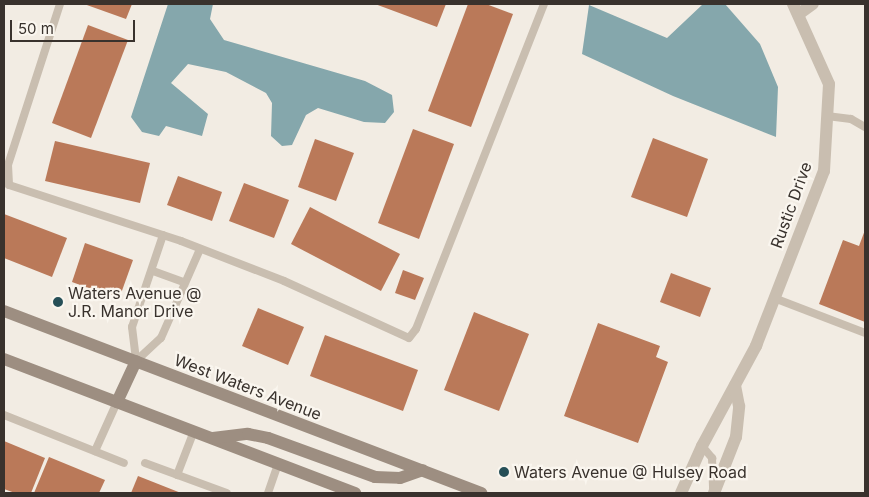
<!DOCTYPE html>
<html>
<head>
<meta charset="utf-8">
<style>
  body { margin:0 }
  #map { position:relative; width:869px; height:497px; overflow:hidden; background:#f2ece3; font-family:Inter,sans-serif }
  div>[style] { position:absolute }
  .water>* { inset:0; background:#85a7ac }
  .building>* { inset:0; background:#ba7959 }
  .service>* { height:8px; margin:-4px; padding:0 4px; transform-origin:4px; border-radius:4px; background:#c9beb0 }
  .minor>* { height:12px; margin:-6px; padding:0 6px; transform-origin:6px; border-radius:6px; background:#c9beb0 }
  .secondary>* { height:12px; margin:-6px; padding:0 6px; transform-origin:6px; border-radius:6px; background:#9d8e81 }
  .dots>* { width:14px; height:14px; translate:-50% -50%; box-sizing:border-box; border:2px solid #faf6ef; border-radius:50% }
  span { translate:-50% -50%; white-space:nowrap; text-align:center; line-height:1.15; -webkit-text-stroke:4.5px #faf6ef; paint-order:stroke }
  .street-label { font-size:16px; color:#39322d }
  .poi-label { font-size:16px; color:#39322d }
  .left { translate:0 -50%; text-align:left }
  .frame { position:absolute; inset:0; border:5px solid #39322d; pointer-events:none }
  .scale { position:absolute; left:10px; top:20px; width:125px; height:22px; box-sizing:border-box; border:2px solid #39322d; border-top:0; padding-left:6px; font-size:15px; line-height:18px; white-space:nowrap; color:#39322d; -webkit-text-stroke:4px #faf6ef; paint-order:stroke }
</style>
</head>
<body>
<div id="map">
  <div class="water">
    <div style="clip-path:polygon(168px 4px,213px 4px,210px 19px,224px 40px,365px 81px,392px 95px,394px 112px,385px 123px,364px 122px,318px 108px,306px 115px,292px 145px,282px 146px,271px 136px,272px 103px,266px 93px,226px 72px,188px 64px,171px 83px,208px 114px,202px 136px,166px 126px,159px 136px,142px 132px,131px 117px)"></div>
    <div style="clip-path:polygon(703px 4px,725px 4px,760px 44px,778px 87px,776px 137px,673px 96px,582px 54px,589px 5px,667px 38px)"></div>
  </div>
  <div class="building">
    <div style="clip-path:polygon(84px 4px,132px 4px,126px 19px)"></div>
    <div style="clip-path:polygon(375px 4px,446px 4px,437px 27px)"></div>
    <div style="clip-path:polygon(468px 4px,486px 4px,513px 14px,471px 127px,428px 111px)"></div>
    <div style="clip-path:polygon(88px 25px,128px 40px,91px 138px,52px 123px)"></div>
    <div style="clip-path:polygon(413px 129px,454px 144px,419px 239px,378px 223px)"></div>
    <div style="clip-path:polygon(653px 138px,708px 159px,687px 217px,631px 197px)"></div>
    <div style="clip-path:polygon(315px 139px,354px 153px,336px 201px,298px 187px)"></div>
    <div style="clip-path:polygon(55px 141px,150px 163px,140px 203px,45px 181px)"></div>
    <div style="clip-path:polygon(178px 176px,222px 192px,212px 221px,167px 205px)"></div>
    <div style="clip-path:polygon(244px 183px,289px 200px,274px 238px,229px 221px)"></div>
    <div style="clip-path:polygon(310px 207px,400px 254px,381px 291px,291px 244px)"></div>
    <div style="clip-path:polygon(4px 214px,67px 238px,52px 277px,4px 258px)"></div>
    <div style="clip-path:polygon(865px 230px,865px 322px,819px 304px,843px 240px,859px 246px)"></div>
    <div style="clip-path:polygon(85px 243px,133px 260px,119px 299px,72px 282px)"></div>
    <div style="clip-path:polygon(403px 270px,424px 278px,415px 300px,395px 293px)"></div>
    <div style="clip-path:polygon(671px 273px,711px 288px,700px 317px,660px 302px)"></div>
    <div style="clip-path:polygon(258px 308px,304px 327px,288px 365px,242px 346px)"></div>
    <div style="clip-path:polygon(474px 312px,529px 334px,499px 411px,444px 390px)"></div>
    <div style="clip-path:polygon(598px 323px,660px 346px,656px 357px,668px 362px,638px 443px,564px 416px)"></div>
    <div style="clip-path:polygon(325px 335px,418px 370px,403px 411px,310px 376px)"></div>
    <div style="clip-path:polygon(4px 441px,45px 458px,31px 493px,15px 493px,4px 489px)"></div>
    <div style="clip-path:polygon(49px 457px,105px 480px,99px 493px,34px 493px)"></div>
    <div style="clip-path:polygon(138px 476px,181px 493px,131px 493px)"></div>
  </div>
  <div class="service">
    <div style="left:60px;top:4px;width:169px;rotate:107.9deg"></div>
    <div style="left:8px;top:165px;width:20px;rotate:87deg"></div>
    <div style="left:9px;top:185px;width:181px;rotate:18deg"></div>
    <div style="left:181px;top:241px;width:110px;rotate:21.2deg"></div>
    <div style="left:284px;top:281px;width:137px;rotate:24.5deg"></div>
    <div style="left:409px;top:338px;width:11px;rotate:-52deg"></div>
    <div style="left:416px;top:329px;width:349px;rotate:-68.5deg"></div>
    <div style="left:827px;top:116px;width:24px;rotate:7deg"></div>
    <div style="left:851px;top:119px;width:16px;rotate:30deg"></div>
    <div style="left:163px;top:235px;width:97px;rotate:108.6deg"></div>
    <div style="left:132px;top:327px;width:34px;rotate:83deg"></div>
    <div style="left:136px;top:361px;width:34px;rotate:-43deg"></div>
    <div style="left:161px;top:338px;width:97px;rotate:-66.3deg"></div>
    <div style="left:153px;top:271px;width:33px;rotate:20deg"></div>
    <div style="left:774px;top:298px;width:97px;rotate:21deg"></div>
    <div style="left:4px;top:415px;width:129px;rotate:21.8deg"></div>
    <div style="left:702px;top:446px;width:16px;rotate:50deg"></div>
    <div style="left:712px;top:458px;width:31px;rotate:88deg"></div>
    <div style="left:95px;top:451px;width:54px;rotate:-65.8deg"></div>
    <div style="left:145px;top:463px;width:87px;rotate:20.1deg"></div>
    <div style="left:177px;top:475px;width:47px;rotate:-68.9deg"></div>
    <div style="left:268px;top:493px;width:31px;rotate:-71deg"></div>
  </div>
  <div class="minor">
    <div style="left:799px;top:14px;width:17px;rotate:-36deg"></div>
    <div style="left:681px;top:493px;width:51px;rotate:-65.9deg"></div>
    <div style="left:702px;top:446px;width:114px;rotate:-61.6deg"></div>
    <div style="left:756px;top:346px;width:188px;rotate:-68.8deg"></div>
    <div style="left:824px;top:171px;width:87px;rotate:-86.7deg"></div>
    <div style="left:829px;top:84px;width:88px;rotate:-114.2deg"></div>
    <div style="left:714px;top:493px;width:60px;rotate:-68.6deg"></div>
    <div style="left:736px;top:437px;width:31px;rotate:-84deg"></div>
    <div style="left:739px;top:406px;width:21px;rotate:-101deg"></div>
  </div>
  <div class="secondary">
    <div style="left:4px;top:311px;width:511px;rotate:20.88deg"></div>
    <div style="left:4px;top:359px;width:376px;rotate:20.9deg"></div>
    <div style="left:117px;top:402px;width:45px;rotate:-65.1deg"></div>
    <div style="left:213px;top:438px;width:35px;rotate:-7deg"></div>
    <div style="left:248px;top:434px;width:20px;rotate:11deg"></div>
    <div style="left:268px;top:438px;width:114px;rotate:20deg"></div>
    <div style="left:375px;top:477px;width:25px;rotate:2deg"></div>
    <div style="left:400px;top:478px;width:24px;rotate:-19deg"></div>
  </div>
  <div class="dots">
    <div style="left:58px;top:302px;background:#264f57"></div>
    <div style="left:504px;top:472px;background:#264f57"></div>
  </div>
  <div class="street-label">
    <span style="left:791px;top:205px;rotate:-70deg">Rustic Drive</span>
    <span style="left:248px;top:387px;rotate:21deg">West Waters Avenue</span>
  </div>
  <div class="poi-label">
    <span class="left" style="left:68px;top:302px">Waters Avenue @<br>J.R. Manor Drive</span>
    <span class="left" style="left:514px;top:472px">Waters Avenue @ Hulsey Road</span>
  </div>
  <div class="frame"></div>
  <div class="scale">50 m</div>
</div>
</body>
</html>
